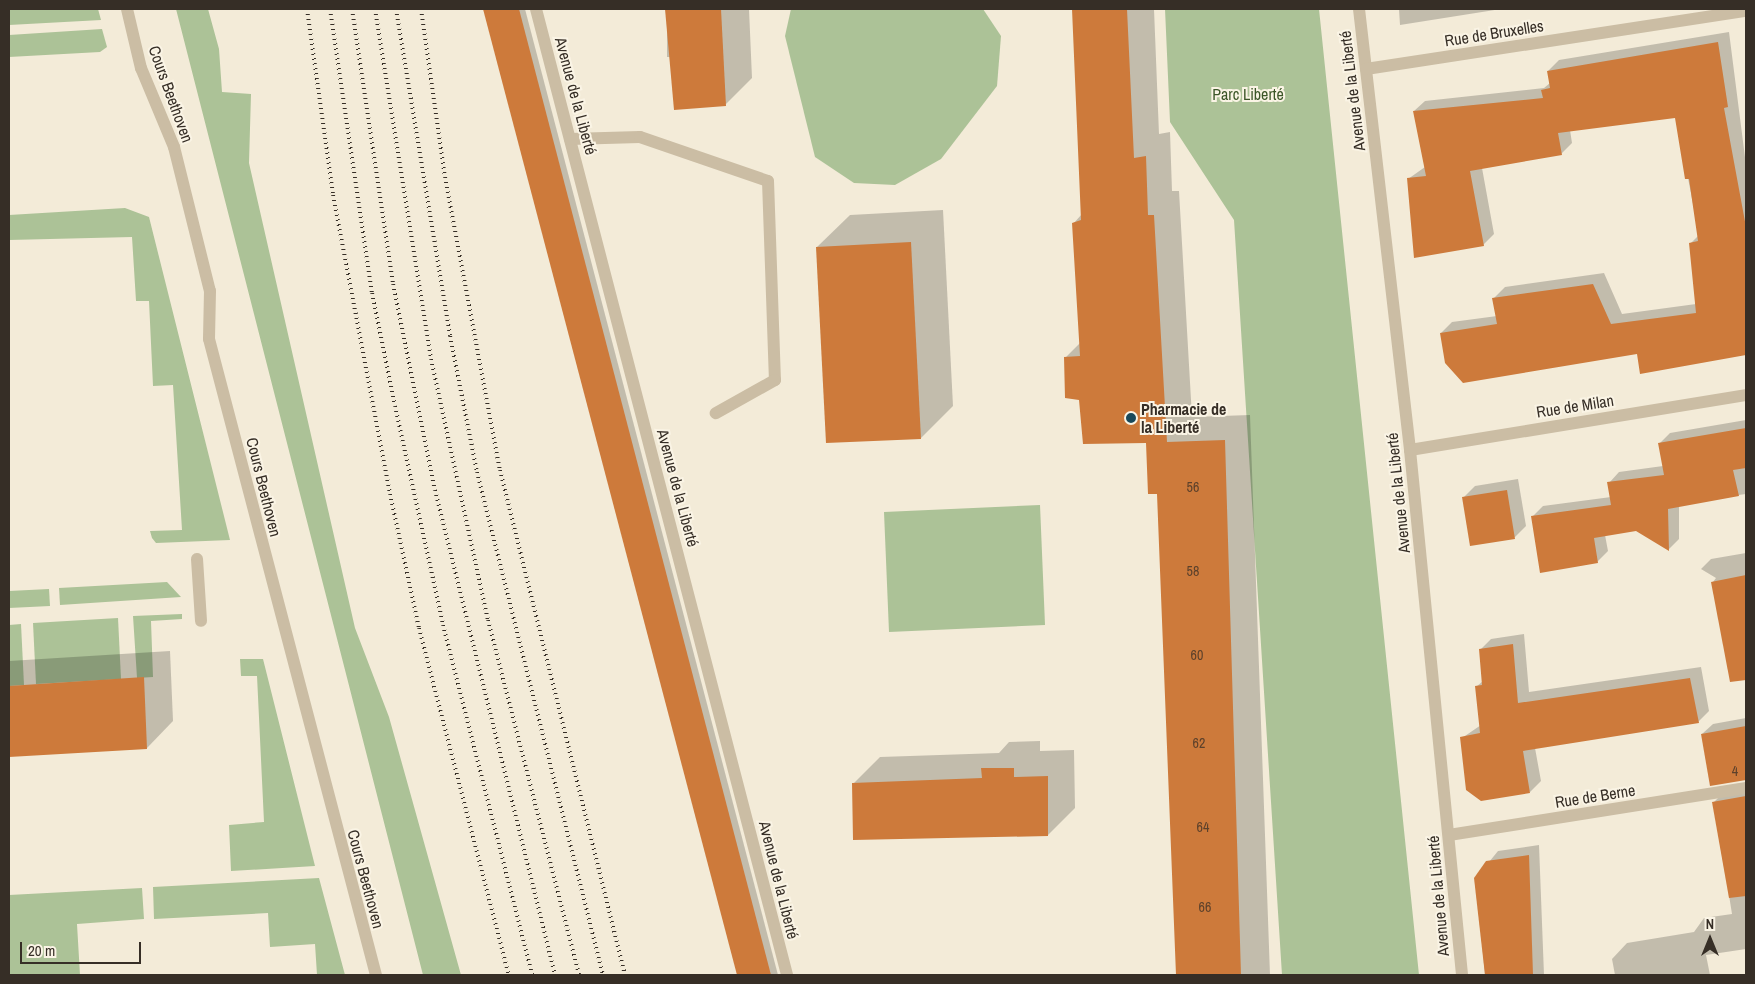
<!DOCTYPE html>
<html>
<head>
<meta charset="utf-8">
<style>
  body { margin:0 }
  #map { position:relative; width:1755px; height:984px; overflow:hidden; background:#f3ebd8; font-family:"Archivo Narrow",sans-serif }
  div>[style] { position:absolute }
  .green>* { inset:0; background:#acc297 }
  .shadow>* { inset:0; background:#0003 }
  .building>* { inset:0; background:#cd7a3b }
  .minor>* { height:12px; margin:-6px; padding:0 6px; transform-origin:6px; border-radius:6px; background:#cbbda4 }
  .rail>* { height:4px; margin-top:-2px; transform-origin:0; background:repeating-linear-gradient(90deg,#362e26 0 1px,transparent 0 5px) }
  .dots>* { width:14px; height:14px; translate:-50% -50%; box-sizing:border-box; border:2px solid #faf4e5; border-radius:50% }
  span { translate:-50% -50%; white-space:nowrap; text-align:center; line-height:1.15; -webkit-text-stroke:4px #faf4e5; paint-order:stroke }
  .number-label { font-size:14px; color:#5c412b }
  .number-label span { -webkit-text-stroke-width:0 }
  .street-label { font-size:16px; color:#362e26 }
  .park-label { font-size:16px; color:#3c5628 }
  .poi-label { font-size:16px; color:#362e26; font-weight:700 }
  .left { translate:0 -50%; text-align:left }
  .frame { position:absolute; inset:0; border:10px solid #362e26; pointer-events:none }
  .north { position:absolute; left:1685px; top:914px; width:50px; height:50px; -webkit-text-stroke:4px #faf4e5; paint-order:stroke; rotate:0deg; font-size:14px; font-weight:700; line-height:20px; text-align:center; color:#362e26 }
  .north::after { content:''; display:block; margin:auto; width:18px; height:22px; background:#362e26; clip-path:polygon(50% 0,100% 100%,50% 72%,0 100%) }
  .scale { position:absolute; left:20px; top:942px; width:121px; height:22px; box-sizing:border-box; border:2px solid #362e26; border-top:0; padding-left:6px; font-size:15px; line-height:18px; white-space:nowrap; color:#362e26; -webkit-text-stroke:4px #faf4e5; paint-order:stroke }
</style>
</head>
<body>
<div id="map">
  <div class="green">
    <div style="clip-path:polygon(9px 9px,98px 9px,101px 20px,9px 25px)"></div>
    <div style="clip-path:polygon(176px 9px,208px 9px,219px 49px,222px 92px,251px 94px,249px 163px,355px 628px,389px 717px,461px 975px,423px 975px)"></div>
    <div style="clip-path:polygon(791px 9px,983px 9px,1001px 36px,997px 86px,941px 159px,895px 185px,854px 183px,815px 157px,785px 36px)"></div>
    <div style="clip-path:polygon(1165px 9px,1319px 9px,1419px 975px,1282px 975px,1234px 220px,1170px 122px)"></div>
    <div style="clip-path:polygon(102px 29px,107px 47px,100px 52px,9px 57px,9px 35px)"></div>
    <div style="clip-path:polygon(125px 208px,149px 217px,230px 540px,156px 543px,152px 538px,150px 531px,182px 530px,173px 385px,153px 386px,149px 301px,136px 301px,132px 237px,9px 240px,9px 215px)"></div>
    <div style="clip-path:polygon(1040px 505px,1045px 625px,889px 632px,884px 512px)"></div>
    <div style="clip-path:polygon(167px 582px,181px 597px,60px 605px,59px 588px)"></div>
    <div style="clip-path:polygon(49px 589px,50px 606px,9px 608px,9px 591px)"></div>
    <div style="clip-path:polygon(182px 614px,182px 619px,151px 621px,153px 677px,137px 678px,133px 616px)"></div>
    <div style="clip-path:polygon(118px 618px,121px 679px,36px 684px,33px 623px)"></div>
    <div style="clip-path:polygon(21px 624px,24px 685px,9px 686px,9px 625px)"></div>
    <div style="clip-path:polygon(240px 659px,263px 659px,315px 866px,231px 871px,229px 825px,264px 822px,257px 676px,241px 676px)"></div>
    <div style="clip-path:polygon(319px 878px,345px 975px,317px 975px,315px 944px,270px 947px,268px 913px,154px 919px,153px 887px)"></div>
    <div style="clip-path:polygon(142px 888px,144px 919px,77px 924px,80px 975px,9px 975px,9px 895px)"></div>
  </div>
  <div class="shadow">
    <div style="clip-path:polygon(485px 9px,525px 9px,778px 975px,738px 975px)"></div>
    <div style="clip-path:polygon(667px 9px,749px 9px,752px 78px,725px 105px,673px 57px,667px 57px)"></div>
    <div style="clip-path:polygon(1074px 9px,1154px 9px,1159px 134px,1170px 132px,1172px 191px,1179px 191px,1192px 417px,1250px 415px,1270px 975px,1177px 975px,1158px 492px,1147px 442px,1081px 399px,1066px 357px,1080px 343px,1073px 224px,1082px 214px)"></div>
    <div style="clip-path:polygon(1399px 9px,1501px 9px,1400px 25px)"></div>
    <div style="clip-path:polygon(1729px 32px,1746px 165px,1746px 354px,1641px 373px,1638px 353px,1441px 333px,1452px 322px,1497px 316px,1494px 298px,1505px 287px,1604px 273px,1622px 314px,1696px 304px,1691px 243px,1699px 235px,1676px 116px,1570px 130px,1572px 143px,1561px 154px,1482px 168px,1494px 234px,1483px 245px,1408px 179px,1425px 167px,1414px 111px,1425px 101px,1544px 88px,1550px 83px,1548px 71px,1559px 60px)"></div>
    <div style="clip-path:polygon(943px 210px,953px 406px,921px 438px,817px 247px,850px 215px)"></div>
    <div style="clip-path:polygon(1746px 420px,1746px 494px,1679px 503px,1679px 539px,1669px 549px,1636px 530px,1605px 535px,1608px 551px,1597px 562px,1532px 517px,1543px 506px,1611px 497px,1609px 483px,1619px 472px,1663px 466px,1659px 444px,1670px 433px)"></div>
    <div style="clip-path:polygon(1518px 479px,1526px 526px,1515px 537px,1471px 545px,1464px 497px,1475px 486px)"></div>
    <div style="clip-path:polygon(1746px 553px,1746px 649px,1725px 652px,1713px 582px,1716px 578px,1701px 569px,1711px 559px)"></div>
    <div style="clip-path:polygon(1524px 634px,1529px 692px,1701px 667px,1709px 711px,1698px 722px,1535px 748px,1541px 781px,1530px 792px,1462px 738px,1481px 725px,1476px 687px,1483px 681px,1480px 650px,1491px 639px)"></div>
    <div style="clip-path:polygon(170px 651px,173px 721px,147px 748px,9px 755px,9px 661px)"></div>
    <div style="clip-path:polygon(1746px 718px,1746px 779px,1702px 734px,1713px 724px)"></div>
    <div style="clip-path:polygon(1040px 741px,1040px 751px,1074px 750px,1075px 808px,1048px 835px,853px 784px,880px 757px,999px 753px,1009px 742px)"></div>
    <div style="clip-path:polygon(1746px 788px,1746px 949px,1706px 955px,1710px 975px,1615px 975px,1612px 959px,1627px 943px,1694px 932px,1704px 918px,1732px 914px,1714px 802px,1725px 791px)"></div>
    <div style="clip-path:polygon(1539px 845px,1544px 975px,1485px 975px,1476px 878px,1498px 851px)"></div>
  </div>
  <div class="building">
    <div style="clip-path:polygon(483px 9px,519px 9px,771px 975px,737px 975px)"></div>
    <div style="clip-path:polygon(665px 9px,721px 9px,726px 106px,674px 110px)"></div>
    <div style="clip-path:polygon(1072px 9px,1127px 9px,1134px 158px,1146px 156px,1148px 215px,1154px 215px,1167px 442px,1225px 440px,1241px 975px,1176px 975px,1157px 494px,1148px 494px,1146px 443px,1083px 444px,1079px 400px,1065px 398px,1064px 357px,1080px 356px,1072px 223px,1081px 220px)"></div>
    <div style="clip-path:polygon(1718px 42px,1728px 107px,1724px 108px,1746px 227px,1746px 355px,1640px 374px,1637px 354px,1463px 383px,1445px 363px,1440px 333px,1497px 324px,1492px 298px,1593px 284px,1611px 324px,1696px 313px,1689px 243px,1698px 241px,1689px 179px,1685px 179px,1675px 118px,1558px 133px,1562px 155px,1470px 171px,1484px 246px,1414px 258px,1407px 178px,1426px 176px,1413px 111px,1543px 98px,1541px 90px,1550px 88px,1547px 71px)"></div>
    <div style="clip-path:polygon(911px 242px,921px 439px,826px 443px,816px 247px)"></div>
    <div style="clip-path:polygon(1746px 428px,1746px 468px,1733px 470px,1739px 496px,1668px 509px,1669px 551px,1636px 531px,1594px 538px,1598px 563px,1540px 573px,1531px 516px,1611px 505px,1607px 482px,1664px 475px,1658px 443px)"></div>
    <div style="clip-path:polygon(1507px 490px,1515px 539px,1470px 546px,1462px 497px)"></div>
    <div style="clip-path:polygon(1746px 575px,1746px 680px,1730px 682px,1711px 582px)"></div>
    <div style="clip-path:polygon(1513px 644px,1518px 703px,1690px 678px,1699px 723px,1523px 751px,1530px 793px,1481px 801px,1466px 790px,1460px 737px,1480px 733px,1475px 686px,1482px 685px,1479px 649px)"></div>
    <div style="clip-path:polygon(144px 677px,147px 749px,9px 757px,9px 686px)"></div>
    <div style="clip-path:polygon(1746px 726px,1746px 780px,1710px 786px,1701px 734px)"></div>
    <div style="clip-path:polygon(981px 768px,1014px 768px,1014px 777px,1048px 776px,1048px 836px,853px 840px,852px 783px,982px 778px)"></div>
    <div style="clip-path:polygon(1746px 796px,1746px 896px,1729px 898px,1712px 802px)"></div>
    <div style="clip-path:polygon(1529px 855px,1533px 975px,1485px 975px,1474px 878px,1486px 861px)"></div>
  </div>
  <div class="minor">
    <div style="left:127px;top:9px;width:61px;rotate:76.7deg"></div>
    <div style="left:141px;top:68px;width:86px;rotate:67.3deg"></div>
    <div style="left:174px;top:147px;width:148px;rotate:76deg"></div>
    <div style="left:210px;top:291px;width:48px;rotate:91.2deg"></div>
    <div style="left:209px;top:339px;width:658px;rotate:75.29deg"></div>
    <div style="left:536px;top:9px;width:998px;rotate:75.43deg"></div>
    <div style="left:1359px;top:9px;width:444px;rotate:83.4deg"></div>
    <div style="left:1410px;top:450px;width:528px;rotate:84.34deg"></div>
    <div style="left:1366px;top:69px;width:384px;rotate:-8.7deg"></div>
    <div style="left:570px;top:139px;width:70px;rotate:-1.6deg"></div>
    <div style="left:640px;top:137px;width:135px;rotate:19deg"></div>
    <div style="left:768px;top:181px;width:199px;rotate:88deg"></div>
    <div style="left:775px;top:380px;width:68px;rotate:150.8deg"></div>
    <div style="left:1410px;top:450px;width:340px;rotate:-9.3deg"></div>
    <div style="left:197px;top:559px;width:62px;rotate:86.3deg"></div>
    <div style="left:1449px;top:835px;width:301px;rotate:-9deg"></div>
  </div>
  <div class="rail">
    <div style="left:307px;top:9px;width:188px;rotate:82deg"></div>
    <div style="left:333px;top:195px;width:304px;rotate:79.2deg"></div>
    <div style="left:390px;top:494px;width:137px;rotate:77.8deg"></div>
    <div style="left:419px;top:628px;width:358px;rotate:75.5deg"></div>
    <div style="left:330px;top:9px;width:287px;rotate:81.6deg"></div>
    <div style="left:372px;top:293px;width:115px;rotate:78.5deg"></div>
    <div style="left:395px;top:406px;width:224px;rotate:77.6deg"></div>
    <div style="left:443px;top:625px;width:361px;rotate:75.7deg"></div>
    <div style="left:352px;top:9px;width:278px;rotate:81.5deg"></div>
    <div style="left:393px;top:284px;width:210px;rotate:78.5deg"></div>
    <div style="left:435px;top:490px;width:500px;rotate:76.1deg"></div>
    <div style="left:375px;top:9px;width:354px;rotate:80.9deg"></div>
    <div style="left:431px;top:359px;width:267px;rotate:77.7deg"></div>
    <div style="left:488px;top:620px;width:366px;rotate:75.6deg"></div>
    <div style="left:396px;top:9px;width:331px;rotate:80.6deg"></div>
    <div style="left:450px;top:336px;width:139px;rotate:78.8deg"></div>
    <div style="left:477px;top:472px;width:519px;rotate:75.94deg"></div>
    <div style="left:421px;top:9px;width:170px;rotate:81.9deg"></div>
    <div style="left:445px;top:177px;width:298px;rotate:79.4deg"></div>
    <div style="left:500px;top:470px;width:520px;rotate:76.1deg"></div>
  </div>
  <div class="dots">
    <div style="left:1131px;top:418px;background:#19495a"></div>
  </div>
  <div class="number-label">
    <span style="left:1193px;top:487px">56</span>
    <span style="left:1193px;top:571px">58</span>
    <span style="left:1197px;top:655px">60</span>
    <span style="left:1199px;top:743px">62</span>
    <span style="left:1735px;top:771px">4</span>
    <span style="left:1203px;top:827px">64</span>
    <span style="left:1205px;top:907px">66</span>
  </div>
  <div class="street-label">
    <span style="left:1494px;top:33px;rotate:-9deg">Rue de Bruxelles</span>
    <span style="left:1352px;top:91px;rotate:-97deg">Avenue de la Liberté</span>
    <span style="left:171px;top:94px;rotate:70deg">Cours Beethoven</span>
    <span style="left:576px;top:96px;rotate:75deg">Avenue de la Liberté</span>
    <span style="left:1575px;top:406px;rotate:-9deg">Rue de Milan</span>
    <span style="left:264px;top:487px;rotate:76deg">Cours Beethoven</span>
    <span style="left:678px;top:488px;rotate:75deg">Avenue de la Liberté</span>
    <span style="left:1398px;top:493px;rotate:-96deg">Avenue de la Liberté</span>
    <span style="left:1595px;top:796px;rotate:-9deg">Rue de Berne</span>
    <span style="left:366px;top:879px;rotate:75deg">Cours Beethoven</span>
    <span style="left:779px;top:880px;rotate:76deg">Avenue de la Liberté</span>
    <span style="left:1438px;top:896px;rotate:-95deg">Avenue de la Liberté</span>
  </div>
  <div class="park-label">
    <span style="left:1248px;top:94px">Parc Liberté</span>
  </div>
  <div class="poi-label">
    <span class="left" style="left:1141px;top:418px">Pharmacie de<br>la Liberté</span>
  </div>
  <div class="frame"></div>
  <div class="north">N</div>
  <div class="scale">20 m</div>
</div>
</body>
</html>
